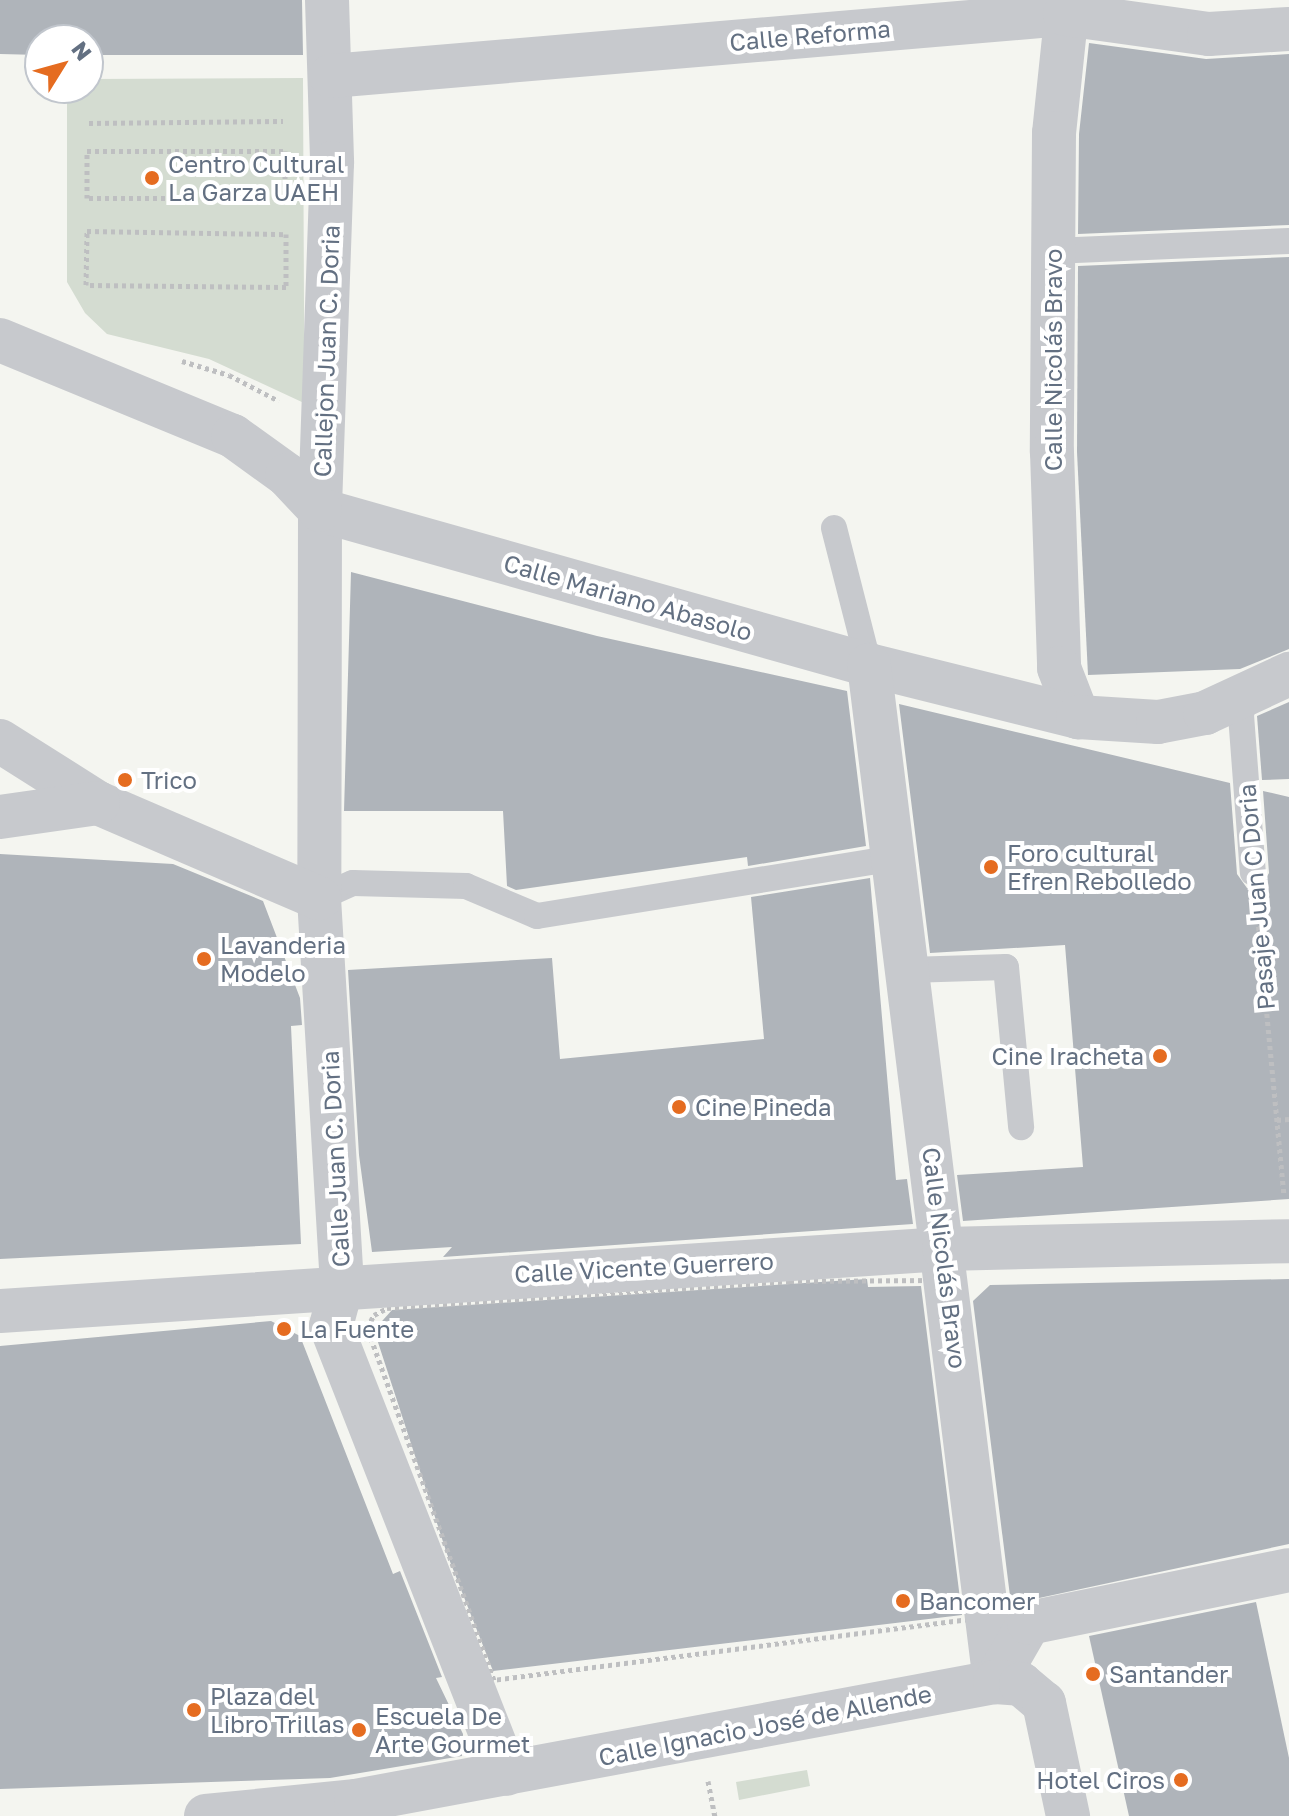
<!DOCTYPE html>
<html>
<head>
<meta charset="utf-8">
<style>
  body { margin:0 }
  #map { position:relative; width:1289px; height:1816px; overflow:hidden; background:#f4f5f0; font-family:"Golos Text",sans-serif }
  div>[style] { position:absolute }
  .green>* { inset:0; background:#d4dcd1 }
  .building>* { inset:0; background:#afb4ba }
  .path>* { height:5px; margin-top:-2.5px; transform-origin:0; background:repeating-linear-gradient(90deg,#bebfc1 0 4px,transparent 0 8px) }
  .service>* { height:26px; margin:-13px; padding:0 13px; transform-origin:13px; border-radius:13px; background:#c7c9cd }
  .minor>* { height:44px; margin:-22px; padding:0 22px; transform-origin:22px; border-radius:22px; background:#c7c9cd }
  .tertiary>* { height:44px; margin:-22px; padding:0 22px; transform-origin:22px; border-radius:22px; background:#c7c9cd }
  .dots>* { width:22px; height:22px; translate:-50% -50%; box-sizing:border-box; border:4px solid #fff; border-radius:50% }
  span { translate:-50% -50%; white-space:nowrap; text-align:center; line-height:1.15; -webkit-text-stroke:8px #fff; paint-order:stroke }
  .street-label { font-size:24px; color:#637082 }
  .poi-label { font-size:24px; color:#637082 }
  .left { translate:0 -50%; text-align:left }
  .right { translate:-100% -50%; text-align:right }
  .north { position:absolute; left:24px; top:24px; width:80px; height:80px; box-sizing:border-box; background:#fff; border:2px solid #c1c6cd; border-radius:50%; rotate:53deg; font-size:22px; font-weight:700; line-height:32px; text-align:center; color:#637082 }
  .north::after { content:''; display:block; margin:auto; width:28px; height:36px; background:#e56c20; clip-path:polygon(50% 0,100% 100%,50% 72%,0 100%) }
</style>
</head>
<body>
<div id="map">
  <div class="green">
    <div style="clip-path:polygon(303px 78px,304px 307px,304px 403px,209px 359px,107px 334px,85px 313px,67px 282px,67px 88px,88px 88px,88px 79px)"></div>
    <div style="clip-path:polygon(807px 1770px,810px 1786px,739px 1800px,736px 1782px)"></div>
  </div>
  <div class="building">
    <div style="clip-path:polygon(0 0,302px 0,303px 55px,88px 55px,88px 40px,40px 40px,40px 55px,0 54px)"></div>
    <div style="clip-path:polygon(1089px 43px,1206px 59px,1289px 54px,1289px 225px,1078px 234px,1079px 134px)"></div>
    <div style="clip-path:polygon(1289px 257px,1289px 649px,1240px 669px,1088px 675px,1077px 452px,1078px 266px)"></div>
    <div style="clip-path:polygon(351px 572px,597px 636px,847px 691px,866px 846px,748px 866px,747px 857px,516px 890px,507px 886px,503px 811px,344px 811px)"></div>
    <div style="clip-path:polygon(1289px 702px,1289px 779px,1262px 780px,1257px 716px)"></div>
    <div style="clip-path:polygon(899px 704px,1230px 783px,1237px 874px,1247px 888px,1261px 887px,1269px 873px,1263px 791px,1289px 797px,1289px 1199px,963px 1221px,957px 1175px,1083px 1167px,1065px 945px,930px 953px)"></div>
    <div style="clip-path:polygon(0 854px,173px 864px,263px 901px,300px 998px,302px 1025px,291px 1026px,301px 1244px,0 1259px)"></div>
    <div style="clip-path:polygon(870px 878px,896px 1180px,907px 1179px,913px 1224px,443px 1257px,452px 1247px,372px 1252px,359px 1155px,348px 970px,552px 958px,560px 1059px,764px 1039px,751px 897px)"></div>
    <div style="clip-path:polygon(867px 1279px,868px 1287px,921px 1286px,962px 1615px,493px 1671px,447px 1554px,374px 1330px,392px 1310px)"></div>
    <div style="clip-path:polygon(1289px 1279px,1289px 1544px,1011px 1604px,973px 1301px,990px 1285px)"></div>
    <div style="clip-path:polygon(271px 1321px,300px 1336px,393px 1574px,400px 1571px,442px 1677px,436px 1678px,463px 1734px,462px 1756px,330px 1778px,0 1789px,0 1346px)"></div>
    <div style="clip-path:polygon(1256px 1602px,1289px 1758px,1289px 1816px,1129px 1816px,1089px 1636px)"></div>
  </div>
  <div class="path">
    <div style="left:89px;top:123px;width:194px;rotate:-0.6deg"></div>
    <div style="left:87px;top:151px;width:198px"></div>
    <div style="left:285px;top:151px;width:47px;rotate:90deg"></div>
    <div style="left:285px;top:198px;width:198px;rotate:180deg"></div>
    <div style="left:87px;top:198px;width:47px;rotate:-90deg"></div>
    <div style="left:87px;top:231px;width:199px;rotate:0.9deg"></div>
    <div style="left:286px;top:234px;width:53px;rotate:90deg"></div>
    <div style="left:286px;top:287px;width:200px;rotate:-179.4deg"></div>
    <div style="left:86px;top:285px;width:54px;rotate:-88.9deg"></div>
    <div style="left:182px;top:361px;width:49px;rotate:16.6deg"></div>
    <div style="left:229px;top:375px;width:56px;rotate:27.5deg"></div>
    <div style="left:1257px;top:910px;width:286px;rotate:84.6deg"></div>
    <div style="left:1277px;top:1120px;width:12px;rotate:-5deg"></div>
    <div style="left:936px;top:1280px;width:340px;rotate:83.1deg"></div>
    <div style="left:977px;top:1618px;width:487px;rotate:172.7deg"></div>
    <div style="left:494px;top:1680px;width:374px;rotate:-109.8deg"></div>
    <div style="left:367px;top:1328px;width:15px;rotate:-62deg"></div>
    <div style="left:374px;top:1315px;width:15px;rotate:-28deg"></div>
    <div style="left:387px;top:1308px;width:404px;rotate:-3.8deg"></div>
    <div style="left:790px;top:1281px;width:146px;rotate:-0.4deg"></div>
    <div style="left:708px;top:1781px;width:36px;rotate:79deg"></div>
  </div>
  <div class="service">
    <div style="left:1052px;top:251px;width:237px;rotate:-2.4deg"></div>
    <div style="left:834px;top:528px;width:141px;rotate:75.7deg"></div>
    <div style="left:1245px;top:697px;width:18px;rotate:103deg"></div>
    <div style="left:1241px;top:715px;width:158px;rotate:85.7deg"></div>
    <div style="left:319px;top:898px;width:37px;rotate:-24deg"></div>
    <div style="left:353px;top:883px;width:113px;rotate:1.5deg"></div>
    <div style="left:466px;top:886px;width:77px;rotate:22.9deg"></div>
    <div style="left:537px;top:916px;width:362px;rotate:-9.2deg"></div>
    <div style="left:908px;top:970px;width:98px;rotate:-1.8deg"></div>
    <div style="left:1006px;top:967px;width:161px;rotate:84.6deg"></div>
  </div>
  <div class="minor">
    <div style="left:327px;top:0;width:163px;rotate:88.2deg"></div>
    <div style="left:332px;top:163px;width:347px;rotate:92deg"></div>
    <div style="left:320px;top:510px;width:388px;rotate:90.1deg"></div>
    <div style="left:319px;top:898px;width:388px;rotate:86.6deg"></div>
    <div style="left:342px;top:1285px;width:42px;rotate:105deg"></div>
    <div style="left:331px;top:1326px;width:481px;rotate:68.6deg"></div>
    <div style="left:1068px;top:0;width:134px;rotate:96deg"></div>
    <div style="left:1054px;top:133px;width:319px;rotate:90.4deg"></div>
    <div style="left:1052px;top:452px;width:216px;rotate:88.1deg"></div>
    <div style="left:1059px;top:668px;width:53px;rotate:68.8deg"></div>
    <div style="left:331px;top:76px;width:737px;rotate:-4.83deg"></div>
    <div style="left:1065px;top:14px;width:145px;rotate:7.9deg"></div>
    <div style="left:1209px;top:34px;width:80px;rotate:-3.6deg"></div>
    <div style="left:320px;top:510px;width:570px;rotate:15.77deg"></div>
    <div style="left:869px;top:665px;width:215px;rotate:14deg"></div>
    <div style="left:1078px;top:717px;width:80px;rotate:3.6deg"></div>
    <div style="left:1158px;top:722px;width:48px;rotate:-10.8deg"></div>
    <div style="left:1205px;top:713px;width:93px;rotate:-24.9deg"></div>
    <div style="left:869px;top:665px;width:1025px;rotate:82.94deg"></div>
    <div style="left:0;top:741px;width:116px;rotate:32.3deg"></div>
    <div style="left:98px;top:803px;width:241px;rotate:23.3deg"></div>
    <div style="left:0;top:817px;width:99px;rotate:-8.1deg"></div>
    <div style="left:995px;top:1682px;width:68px;rotate:-60deg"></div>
    <div style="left:1029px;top:1623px;width:265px;rotate:-11.5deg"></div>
  </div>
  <div class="tertiary">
    <div style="left:0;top:340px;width:252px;rotate:22.4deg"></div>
    <div style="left:233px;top:436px;width:67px;rotate:35.8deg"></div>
    <div style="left:287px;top:475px;width:48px;rotate:46.7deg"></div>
    <div style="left:0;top:1311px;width:946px;rotate:-3.76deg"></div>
    <div style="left:944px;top:1249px;width:345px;rotate:-1.3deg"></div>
    <div style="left:206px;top:1816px;width:151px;rotate:-5.7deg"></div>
    <div style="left:356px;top:1801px;width:650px;rotate:-10.55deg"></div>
    <div style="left:995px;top:1682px;width:26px;rotate:4deg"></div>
    <div style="left:1021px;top:1684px;width:30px;rotate:40deg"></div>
    <div style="left:1044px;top:1703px;width:116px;rotate:78deg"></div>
  </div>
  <div class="dots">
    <div style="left:152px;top:178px;background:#e56c20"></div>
    <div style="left:125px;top:780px;background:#e56c20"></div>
    <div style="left:991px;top:867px;background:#e56c20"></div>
    <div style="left:204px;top:959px;background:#e56c20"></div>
    <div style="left:1160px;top:1056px;background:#e56c20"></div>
    <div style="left:679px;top:1107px;background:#e56c20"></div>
    <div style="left:284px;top:1329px;background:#e56c20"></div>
    <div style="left:903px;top:1601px;background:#e56c20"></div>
    <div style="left:1093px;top:1674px;background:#e56c20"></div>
    <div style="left:194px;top:1710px;background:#e56c20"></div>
    <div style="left:359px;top:1730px;background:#e56c20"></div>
    <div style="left:1181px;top:1780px;background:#e56c20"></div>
  </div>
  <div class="street-label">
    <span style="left:810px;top:35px;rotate:-5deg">Calle Reforma</span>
    <span style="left:326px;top:351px;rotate:-88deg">Callejon Juan C. Doria</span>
    <span style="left:1053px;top:360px;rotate:-90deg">Calle Nicolás Bravo</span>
    <span style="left:628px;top:597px;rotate:16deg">Calle Mariano Abasolo</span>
    <span style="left:1256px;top:897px;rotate:-95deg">Pasaje Juan C Doria</span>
    <span style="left:335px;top:1159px;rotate:-93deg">Calle Juan C. Doria</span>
    <span style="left:945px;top:1258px;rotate:83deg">Calle Nicolás Bravo</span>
    <span style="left:644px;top:1267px;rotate:-3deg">Calle Vicente Guerrero</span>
    <span style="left:765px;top:1725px;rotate:-11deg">Calle Ignacio José de Allende</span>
  </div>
  <div class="poi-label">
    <span class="left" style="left:168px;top:178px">Centro Cultural<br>La Garza UAEH</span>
    <span class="left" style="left:141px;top:780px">Trico</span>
    <span class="left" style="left:1007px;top:867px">Foro cultural<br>Efren Rebolledo</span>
    <span class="left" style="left:220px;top:959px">Lavanderia<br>Modelo</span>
    <span class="right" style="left:1144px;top:1056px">Cine Iracheta</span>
    <span class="left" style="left:695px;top:1107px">Cine Pineda</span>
    <span class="left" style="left:300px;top:1329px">La Fuente</span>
    <span class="left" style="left:919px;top:1601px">Bancomer</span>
    <span class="left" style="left:1109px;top:1674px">Santander</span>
    <span class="left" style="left:210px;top:1710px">Plaza del<br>Libro Trillas</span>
    <span class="left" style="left:375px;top:1730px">Escuela De<br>Arte Gourmet</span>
    <span class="right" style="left:1165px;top:1780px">Hotel Ciros</span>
  </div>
  <div class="north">N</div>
</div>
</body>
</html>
